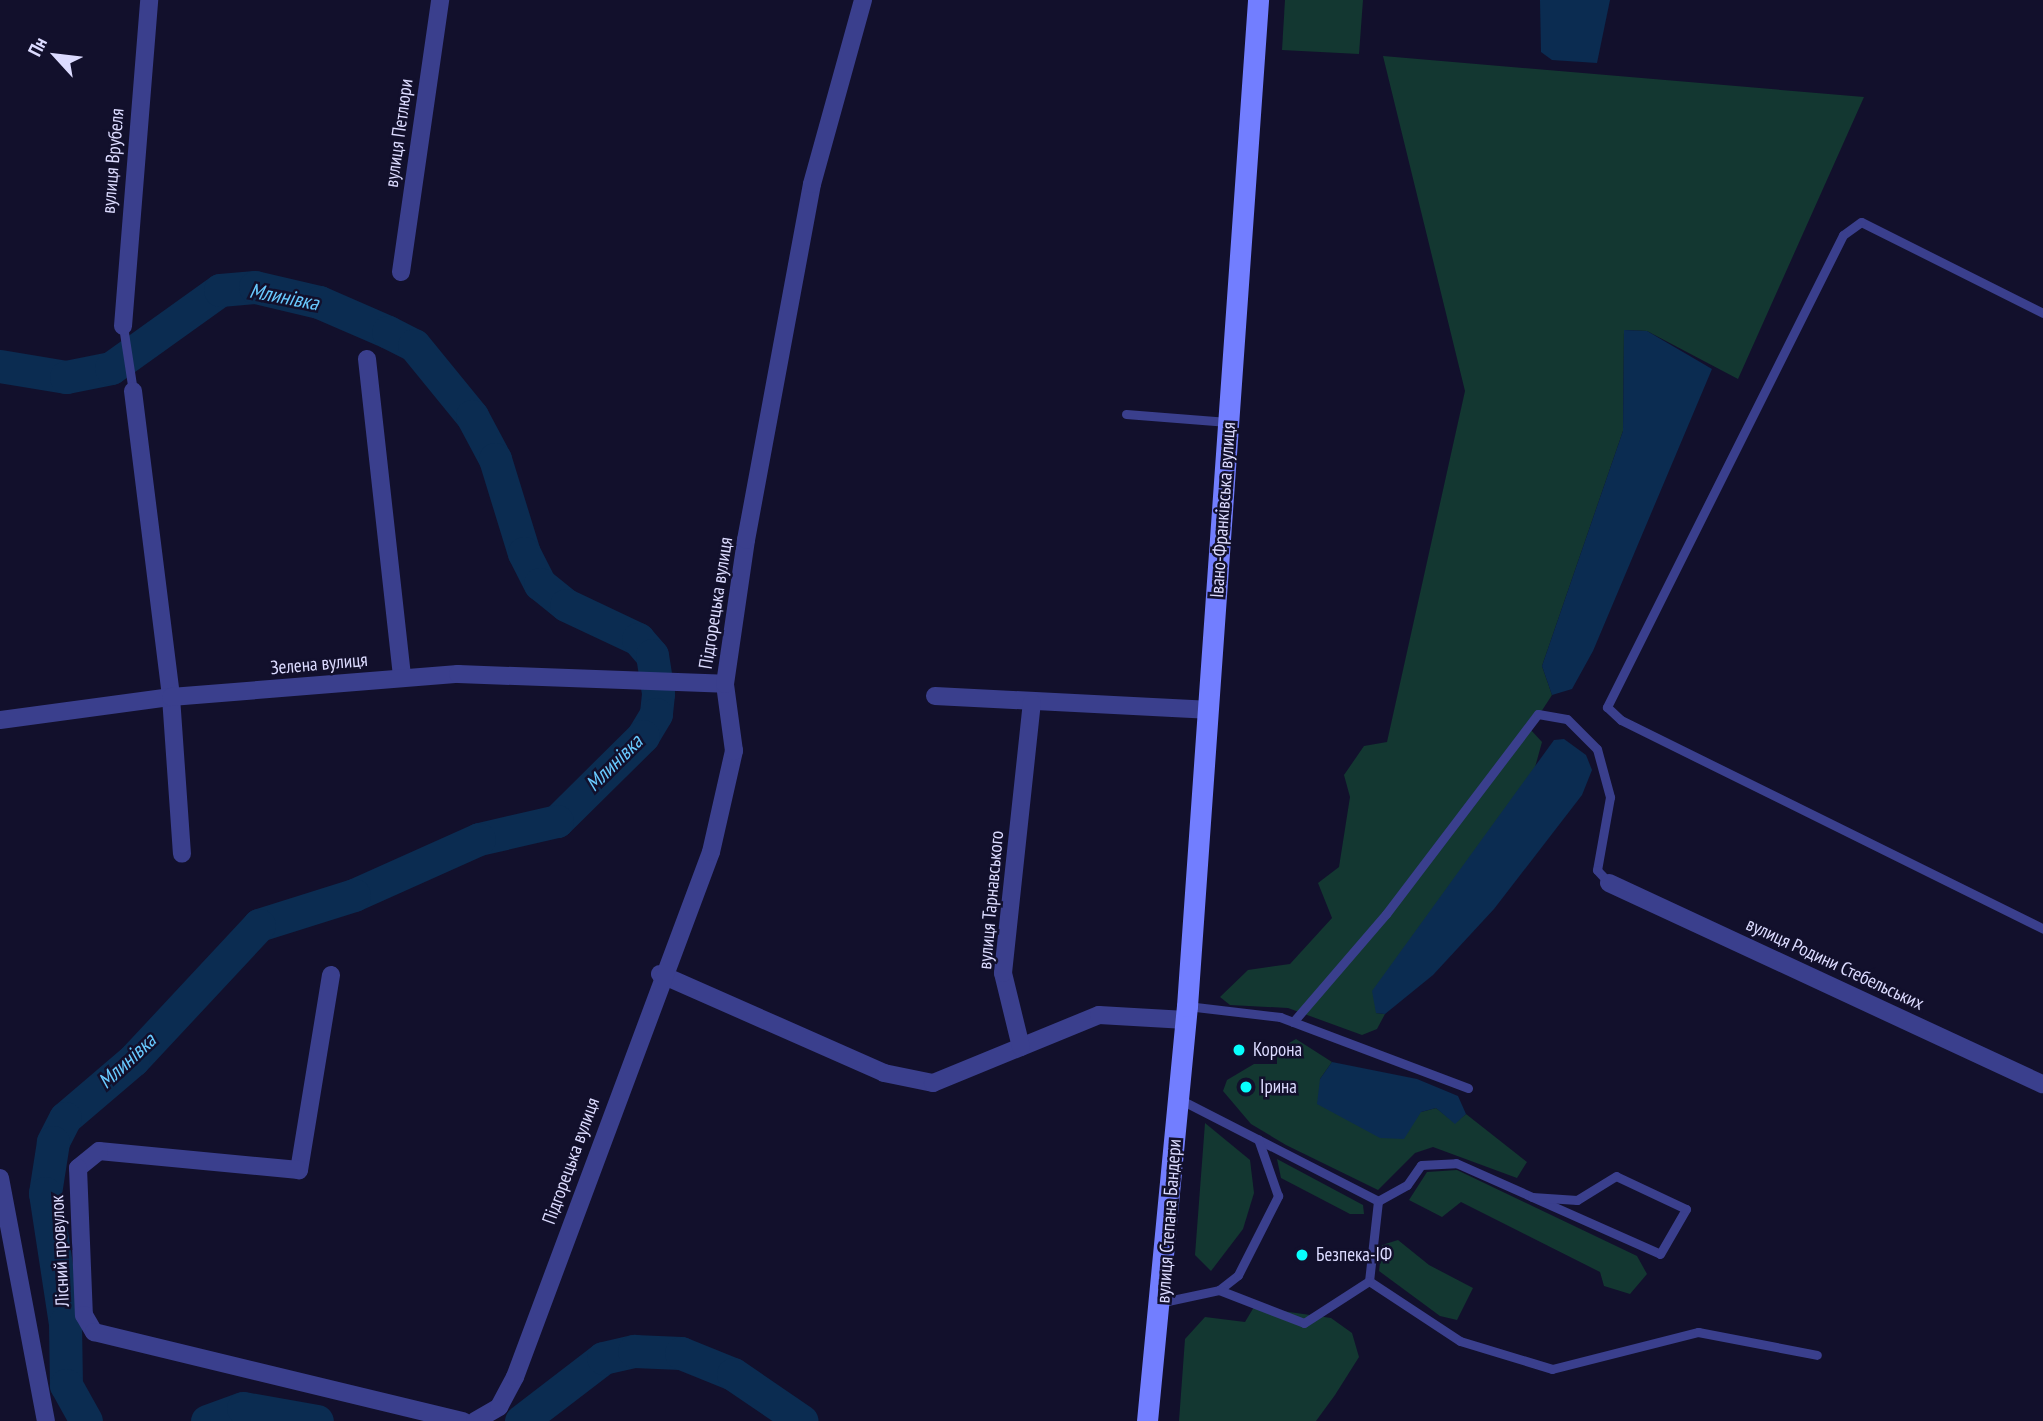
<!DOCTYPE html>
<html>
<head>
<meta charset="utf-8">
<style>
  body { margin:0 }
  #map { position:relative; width:2043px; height:1421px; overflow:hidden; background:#12102c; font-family:"PT Sans Narrow",sans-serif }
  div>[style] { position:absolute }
  .green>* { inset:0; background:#133731 }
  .water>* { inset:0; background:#0b2c51 }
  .river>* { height:33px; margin:-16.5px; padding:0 16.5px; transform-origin:16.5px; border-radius:16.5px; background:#0b2c51 }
  .lane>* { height:9px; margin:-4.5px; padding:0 4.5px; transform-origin:4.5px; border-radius:4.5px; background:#3a3f8d }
  .street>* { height:18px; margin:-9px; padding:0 9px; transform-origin:9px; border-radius:9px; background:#3a3f8d }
  .secondary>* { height:21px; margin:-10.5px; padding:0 10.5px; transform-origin:10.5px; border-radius:10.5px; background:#727eff }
  .dots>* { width:19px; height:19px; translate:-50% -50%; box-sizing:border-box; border:4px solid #12102c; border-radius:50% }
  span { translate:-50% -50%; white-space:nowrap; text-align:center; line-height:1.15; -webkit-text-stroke:5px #12102c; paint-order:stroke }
  .street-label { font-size:19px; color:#dcdbff }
  .poi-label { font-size:19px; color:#dcdbff }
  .left { translate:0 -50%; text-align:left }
  .water-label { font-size:21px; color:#69caff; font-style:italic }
  .north { position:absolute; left:21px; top:21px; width:70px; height:70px; -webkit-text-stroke:5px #12102c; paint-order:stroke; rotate:297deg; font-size:19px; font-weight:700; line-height:28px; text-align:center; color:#dcdbff }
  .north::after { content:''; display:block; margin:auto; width:24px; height:32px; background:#dcdbff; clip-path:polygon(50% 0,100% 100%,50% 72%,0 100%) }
</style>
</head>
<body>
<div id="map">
  <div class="green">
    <div style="clip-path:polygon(1285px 0,1363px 0,1359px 54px,1282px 50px)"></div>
    <div style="clip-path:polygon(1383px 56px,1864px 97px,1738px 379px,1647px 331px,1624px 330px,1623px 431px,1542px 666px,1552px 695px,1530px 729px,1542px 742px,1534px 771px,1412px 937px,1376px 1013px,1385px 1014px,1377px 1029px,1362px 1035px,1288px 1008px,1230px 1005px,1220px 997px,1248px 970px,1290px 964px,1332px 918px,1318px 883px,1339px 867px,1350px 797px,1344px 775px,1364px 746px,1387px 742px,1465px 391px)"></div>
    <div style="clip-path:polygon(1296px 1039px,1332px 1062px,1320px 1079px,1421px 1112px,1436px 1108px,1455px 1123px,1466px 1114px,1527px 1162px,1517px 1178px,1433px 1147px,1415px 1153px,1378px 1190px,1286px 1145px,1251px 1124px,1223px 1091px,1227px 1080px,1254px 1064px,1277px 1064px,1277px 1050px)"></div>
    <div style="clip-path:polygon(1205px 1123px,1250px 1160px,1254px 1193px,1243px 1229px,1211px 1271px,1195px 1255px)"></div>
    <div style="clip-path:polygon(1277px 1159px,1363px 1205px,1364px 1214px,1350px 1214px,1281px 1178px)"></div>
    <div style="clip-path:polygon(1457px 1170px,1637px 1256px,1647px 1274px,1630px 1294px,1604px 1286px,1600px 1272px,1461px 1202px,1442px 1217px,1409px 1200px,1427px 1172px)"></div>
    <div style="clip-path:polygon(1398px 1240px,1429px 1265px,1473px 1288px,1457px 1320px,1440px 1316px,1379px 1271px,1382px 1245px)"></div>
    <div style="clip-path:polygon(1254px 1307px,1331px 1318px,1352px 1333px,1359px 1357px,1335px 1395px,1316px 1421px,1179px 1421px,1185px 1339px,1205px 1317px,1245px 1322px)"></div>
  </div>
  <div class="water">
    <div style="clip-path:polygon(1540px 0,1610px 0,1597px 63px,1552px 60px,1541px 52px)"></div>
    <div style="clip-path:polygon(1624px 330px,1647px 331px,1712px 369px,1593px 651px,1572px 689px,1552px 695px,1542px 666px,1623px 431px)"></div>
    <div style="clip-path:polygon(1564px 739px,1586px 755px,1592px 770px,1582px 795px,1494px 909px,1433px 975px,1385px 1014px,1376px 1013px,1372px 991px,1554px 740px)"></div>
    <div style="clip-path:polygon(1332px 1062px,1417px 1079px,1458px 1096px,1466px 1114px,1455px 1124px,1436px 1108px,1421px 1112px,1404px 1139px,1380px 1138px,1317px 1104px,1320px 1079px)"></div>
  </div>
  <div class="river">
    <div style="left:0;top:366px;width:67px;rotate:9.5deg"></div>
    <div style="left:66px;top:377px;width:46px;rotate:-11.3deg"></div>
    <div style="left:111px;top:368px;width:134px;rotate:-35.6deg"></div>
    <div style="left:220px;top:290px;width:35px;rotate:-5deg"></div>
    <div style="left:255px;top:287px;width:66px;rotate:13.2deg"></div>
    <div style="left:319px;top:302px;width:75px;rotate:23.5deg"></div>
    <div style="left:388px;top:332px;width:29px;rotate:27deg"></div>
    <div style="left:414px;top:345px;width:92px;rotate:50.8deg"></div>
    <div style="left:472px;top:416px;width:49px;rotate:61.9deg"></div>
    <div style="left:495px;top:459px;width:98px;rotate:72.9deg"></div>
    <div style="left:524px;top:553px;width:35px;rotate:63deg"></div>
    <div style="left:540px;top:584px;width:33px;rotate:39deg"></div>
    <div style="left:566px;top:605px;width:80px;rotate:25.3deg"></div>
    <div style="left:638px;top:639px;width:21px;rotate:49deg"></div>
    <div style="left:652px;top:655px;width:39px;rotate:81deg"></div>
    <div style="left:658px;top:694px;width:20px;rotate:96deg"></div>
    <div style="left:656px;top:714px;width:26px;rotate:121deg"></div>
    <div style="left:643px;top:736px;width:121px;rotate:135.3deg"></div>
    <div style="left:557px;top:821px;width:80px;rotate:167deg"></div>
    <div style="left:479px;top:839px;width:137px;rotate:155.9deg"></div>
    <div style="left:354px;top:895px;width:100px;rotate:162.5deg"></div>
    <div style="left:259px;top:925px;width:185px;rotate:133deg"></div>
    <div style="left:133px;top:1060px;width:89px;rotate:139.5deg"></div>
    <div style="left:65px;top:1118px;width:27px;rotate:117deg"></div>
    <div style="left:53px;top:1142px;width:52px;rotate:98.9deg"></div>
    <div style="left:45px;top:1193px;width:132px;rotate:81.3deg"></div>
    <div style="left:65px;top:1323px;width:62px;rotate:89.1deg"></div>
    <div style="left:66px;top:1385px;width:41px;rotate:60.9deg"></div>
    <div style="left:207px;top:1421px;width:38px;rotate:-20deg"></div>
    <div style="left:243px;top:1408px;width:75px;rotate:10deg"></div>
    <div style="left:521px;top:1421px;width:103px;rotate:-37.5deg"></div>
    <div style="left:603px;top:1358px;width:32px;rotate:-13deg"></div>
    <div style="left:634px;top:1351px;width:47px;rotate:2.4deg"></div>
    <div style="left:681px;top:1353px;width:56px;rotate:22deg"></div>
    <div style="left:733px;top:1374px;width:83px;rotate:34.3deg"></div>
  </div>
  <div class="lane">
    <div style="left:2043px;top:313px;width:203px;rotate:-153.4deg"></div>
    <div style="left:1861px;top:222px;width:22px;rotate:144deg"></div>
    <div style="left:1843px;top:235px;width:528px;rotate:116.57deg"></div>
    <div style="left:1607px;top:707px;width:19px;rotate:43deg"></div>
    <div style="left:1621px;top:720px;width:471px;rotate:26.3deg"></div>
    <div style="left:123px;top:326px;width:66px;rotate:81.3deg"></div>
    <div style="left:1126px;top:414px;width:102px;rotate:4.5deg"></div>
    <div style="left:1187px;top:1006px;width:94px;rotate:6.7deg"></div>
    <div style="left:1280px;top:1017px;width:201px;rotate:20.7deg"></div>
    <div style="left:1293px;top:1022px;width:143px;rotate:-49.3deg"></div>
    <div style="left:1386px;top:914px;width:251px;rotate:-52.8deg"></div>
    <div style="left:1538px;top:714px;width:29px;rotate:10deg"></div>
    <div style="left:1567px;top:719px;width:42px;rotate:45deg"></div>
    <div style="left:1597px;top:749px;width:50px;rotate:74.8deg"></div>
    <div style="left:1610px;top:797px;width:74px;rotate:100.1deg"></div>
    <div style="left:1597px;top:870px;width:18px;rotate:47deg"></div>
    <div style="left:1179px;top:1099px;width:224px;rotate:27.1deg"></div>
    <div style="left:1378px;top:1201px;width:81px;rotate:96.4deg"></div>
    <div style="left:1369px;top:1281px;width:109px;rotate:33.4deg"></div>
    <div style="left:1460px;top:1341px;width:96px;rotate:16.9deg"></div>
    <div style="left:1552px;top:1369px;width:151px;rotate:-14.2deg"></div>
    <div style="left:1698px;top:1332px;width:121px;rotate:10.9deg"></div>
    <div style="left:1378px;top:1201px;width:33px;rotate:-29deg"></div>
    <div style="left:1407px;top:1185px;width:24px;rotate:-55deg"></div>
    <div style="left:1421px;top:1165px;width:35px;rotate:-3deg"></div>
    <div style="left:1456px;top:1163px;width:223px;rotate:24deg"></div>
    <div style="left:1660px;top:1254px;width:52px;rotate:-60deg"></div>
    <div style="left:1686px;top:1209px;width:77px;rotate:-154.8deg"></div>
    <div style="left:1616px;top:1176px;width:46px;rotate:148.4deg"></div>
    <div style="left:1577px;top:1200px;width:45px;rotate:-176.2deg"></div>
    <div style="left:1219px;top:1290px;width:24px;rotate:-38deg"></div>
    <div style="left:1238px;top:1275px;width:89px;rotate:-63.1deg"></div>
    <div style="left:1278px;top:1196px;width:60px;rotate:-109.3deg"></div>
    <div style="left:1163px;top:1302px;width:57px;rotate:-12.1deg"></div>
    <div style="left:1219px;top:1290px;width:91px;rotate:21.2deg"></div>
    <div style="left:1304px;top:1323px;width:77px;rotate:-32.9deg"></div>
  </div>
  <div class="street">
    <div style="left:401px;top:272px;width:275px;rotate:-81.8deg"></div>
    <div style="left:123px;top:326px;width:327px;rotate:-85.4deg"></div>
    <div style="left:367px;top:359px;width:321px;rotate:83.7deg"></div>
    <div style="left:133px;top:391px;width:308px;rotate:82.9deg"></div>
    <div style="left:171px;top:697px;width:157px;rotate:86deg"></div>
    <div style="left:935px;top:696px;width:272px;rotate:2.9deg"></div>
    <div style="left:0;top:720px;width:173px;rotate:-7.7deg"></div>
    <div style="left:171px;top:697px;width:288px;rotate:-4.6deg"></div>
    <div style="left:458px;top:674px;width:267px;rotate:2.1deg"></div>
    <div style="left:1609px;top:883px;width:478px;rotate:24.9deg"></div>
    <div style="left:660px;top:974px;width:245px;rotate:23.8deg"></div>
    <div style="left:884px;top:1073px;width:50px;rotate:11.5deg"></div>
    <div style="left:933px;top:1083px;width:179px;rotate:-22.3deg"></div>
    <div style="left:1099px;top:1015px;width:87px;rotate:3.3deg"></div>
    <div style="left:331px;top:975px;width:198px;rotate:99.3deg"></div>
    <div style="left:299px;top:1170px;width:201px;rotate:-174.6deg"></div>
    <div style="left:99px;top:1151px;width:27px;rotate:141deg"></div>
    <div style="left:78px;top:1168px;width:147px;rotate:87.7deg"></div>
    <div style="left:84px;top:1315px;width:20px;rotate:60deg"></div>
    <div style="left:94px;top:1332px;width:380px;rotate:13.6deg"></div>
    <div style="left:1021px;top:1047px;width:76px;rotate:-103.7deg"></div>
    <div style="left:1003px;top:973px;width:272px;rotate:-83.9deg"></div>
    <div style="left:0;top:1178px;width:247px;rotate:79.3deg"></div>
    <div style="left:475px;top:1421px;width:28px;rotate:-30deg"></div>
    <div style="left:499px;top:1407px;width:34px;rotate:-62deg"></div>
    <div style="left:515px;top:1377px;width:560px;rotate:-69.53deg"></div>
    <div style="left:711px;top:852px;width:104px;rotate:-77.2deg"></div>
    <div style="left:734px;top:751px;width:68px;rotate:-97.7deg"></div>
    <div style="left:725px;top:684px;width:146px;rotate:-81.7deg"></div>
    <div style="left:746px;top:540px;width:362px;rotate:-79.5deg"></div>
    <div style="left:812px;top:184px;width:191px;rotate:-74.5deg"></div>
  </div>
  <div class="secondary">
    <div style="left:1147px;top:1421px;width:417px;rotate:-84.5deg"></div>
    <div style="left:1187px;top:1006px;width:1009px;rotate:-85.96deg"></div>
  </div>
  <div class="dots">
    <div style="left:1239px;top:1050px;background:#07fffd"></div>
    <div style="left:1246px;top:1087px;background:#07fffd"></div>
    <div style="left:1302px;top:1255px;background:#07fffd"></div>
  </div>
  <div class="street-label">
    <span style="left:399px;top:133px;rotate:-82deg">вулиця Петлюри</span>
    <span style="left:113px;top:161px;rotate:-85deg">вулиця Врубеля</span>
    <span style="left:1223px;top:510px;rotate:-86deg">Івано-Франківська вулиця</span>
    <span style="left:716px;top:603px;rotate:-81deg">Підгорецька вулиця</span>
    <span style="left:319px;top:664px;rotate:-5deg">Зелена вулиця</span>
    <span style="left:991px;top:900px;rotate:-85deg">вулиця Тарнавського</span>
    <span style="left:1835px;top:964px;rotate:25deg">вулиця Родини Стебельських</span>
    <span style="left:571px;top:1161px;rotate:-70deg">Підгорецька вулиця</span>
    <span style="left:1169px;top:1221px;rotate:-86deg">вулиця Степана Бандери</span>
    <span style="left:60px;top:1251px;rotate:-93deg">Лісний провулок</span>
  </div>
  <div class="poi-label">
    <span class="left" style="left:1253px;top:1050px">Корона</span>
    <span class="left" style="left:1260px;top:1087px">Ірина</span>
    <span class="left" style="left:1316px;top:1255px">Безпека-ІФ</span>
  </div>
  <div class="water-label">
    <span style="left:284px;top:297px;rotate:11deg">Млинівка</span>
    <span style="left:614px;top:763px;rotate:-45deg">Млинівка</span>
    <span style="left:127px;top:1061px;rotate:-43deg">Млинівка</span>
  </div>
  <div class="north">Пн</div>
</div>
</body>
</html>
